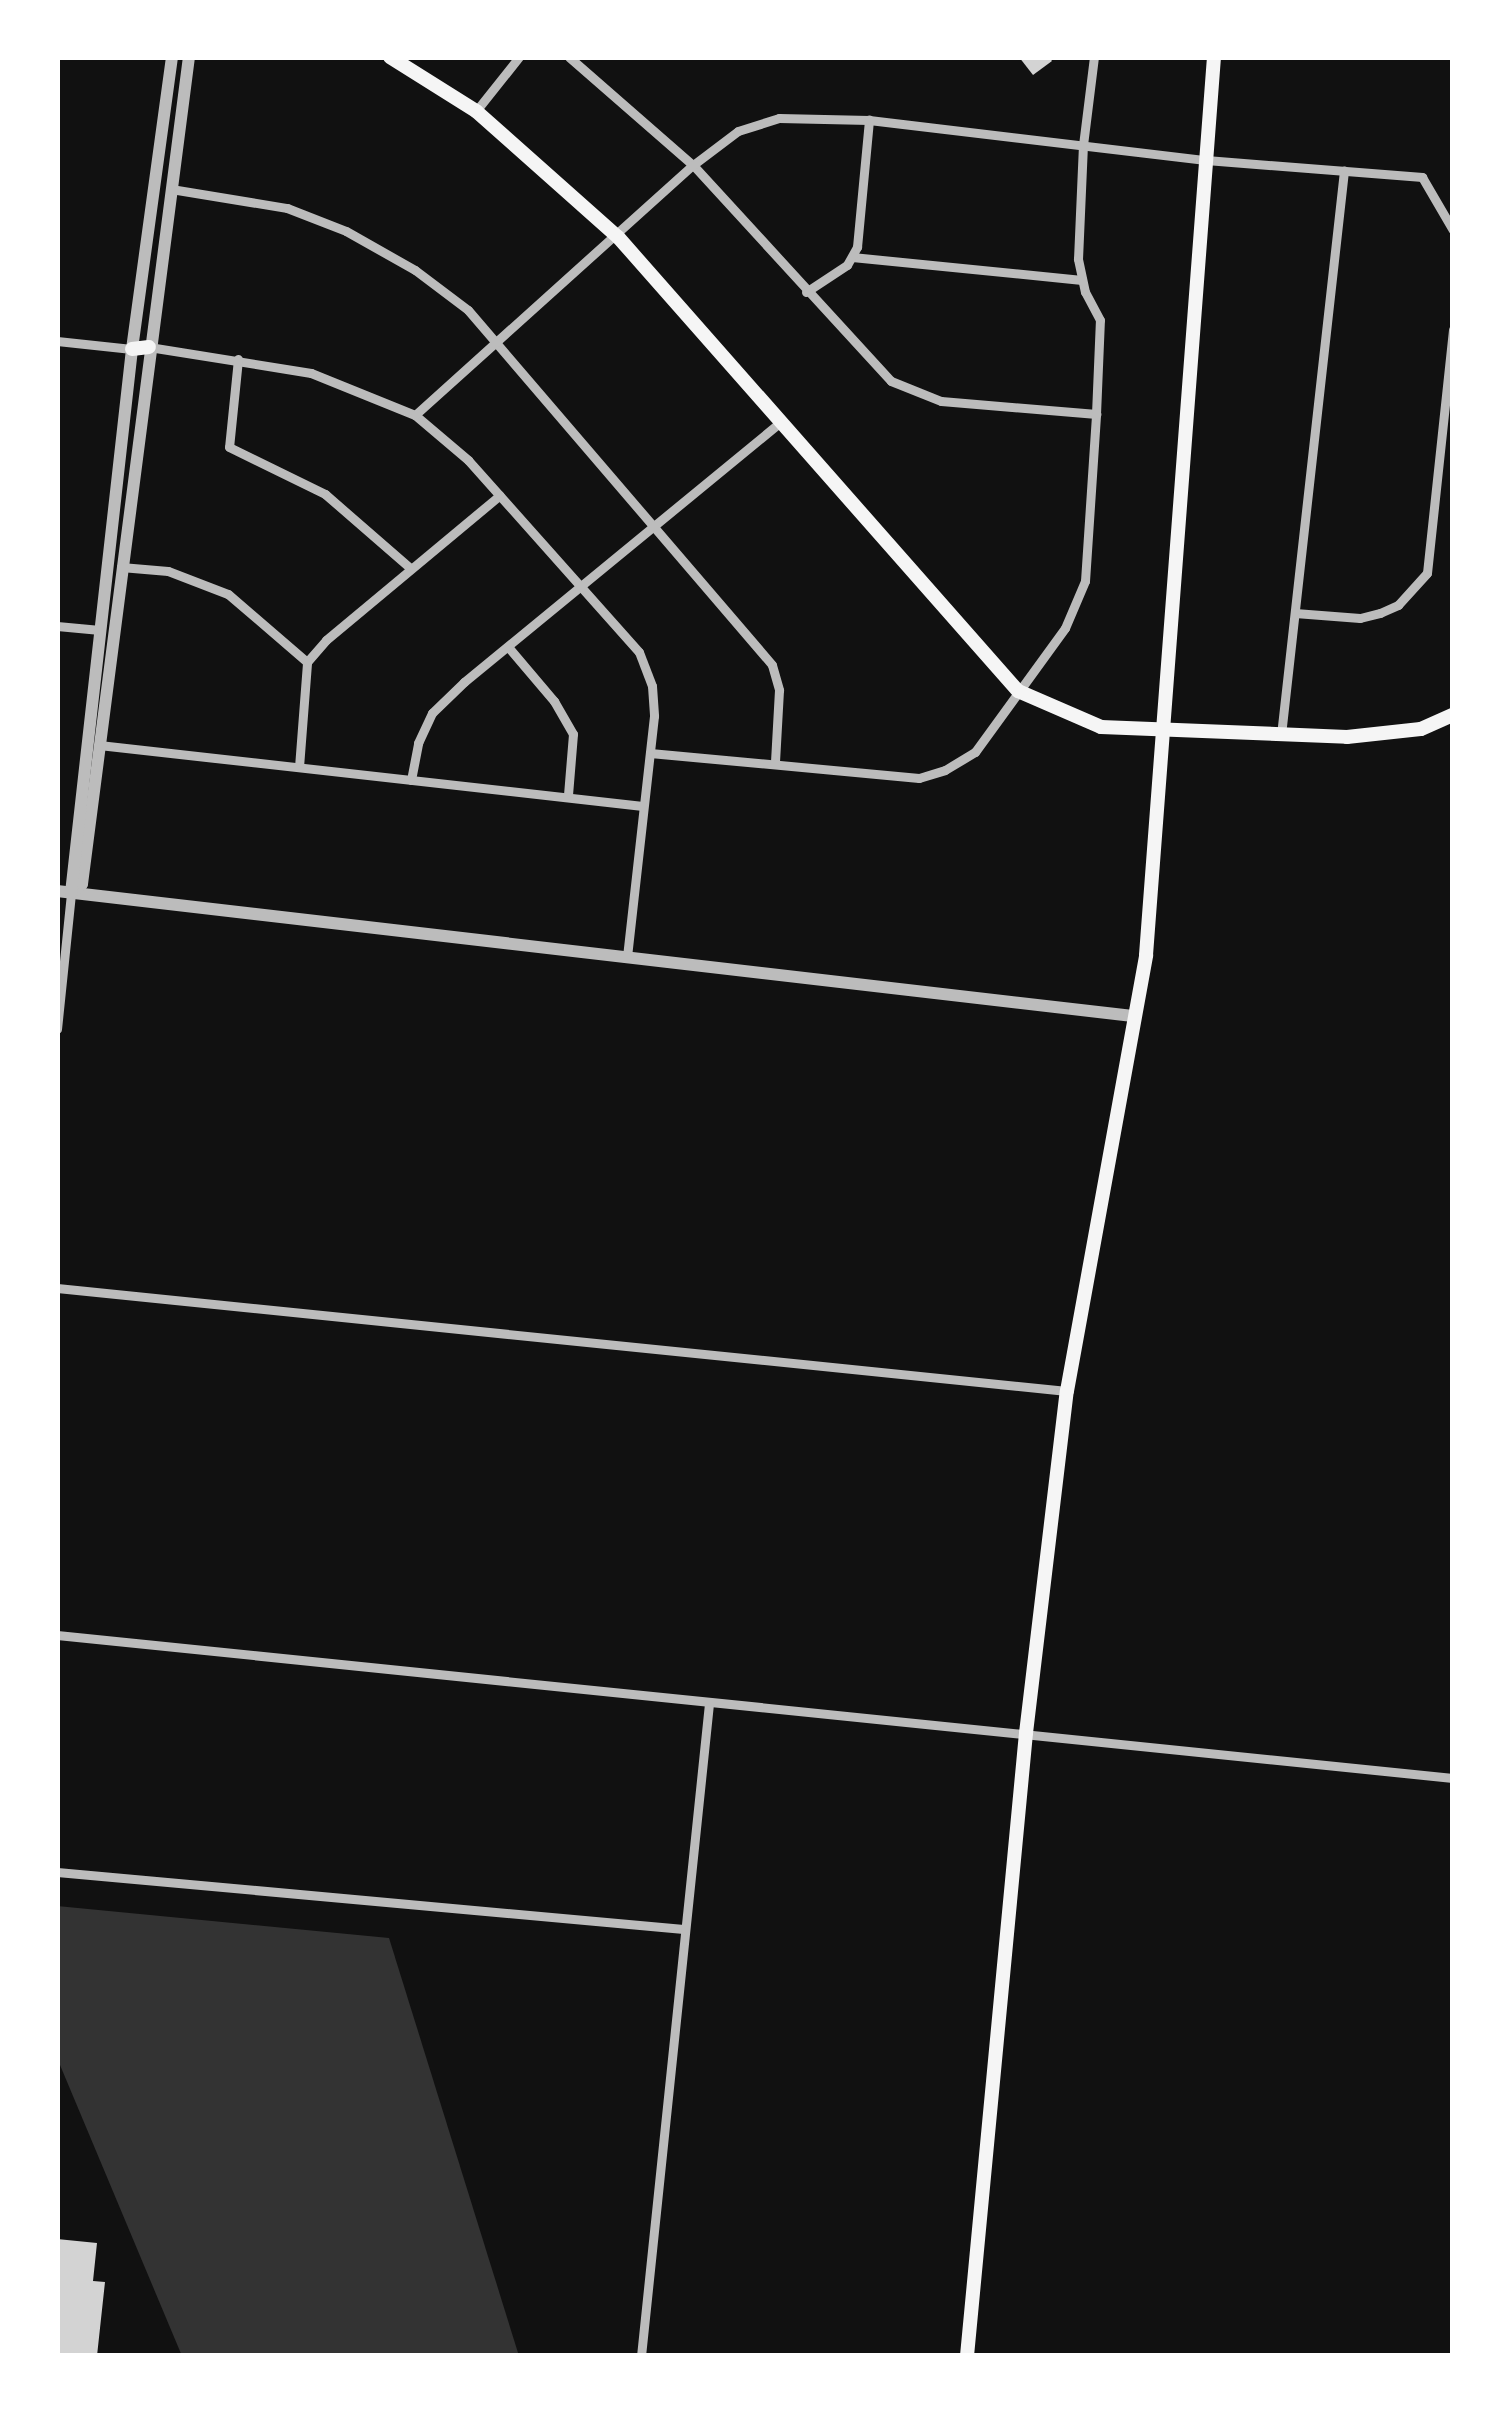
<!DOCTYPE html>
<html>
<head>
<meta charset="utf-8">
<style>
  body { margin:0 }
  #map { position:relative; width:1510px; height:2413px; overflow:hidden; background:#111; font-family:Figtree,sans-serif }
  div>[style] { position:absolute }
  .water>* { inset:0; background:#333 }
  .building>* { inset:0; background:#d3d3d3 }
  .minor>* { height:9px; margin:-4.5px; padding:0 4.5px; transform-origin:4.5px; border-radius:4.5px; background:#bcbcbc }
  .tertiary>* { height:12px; margin:-6px; padding:0 6px; transform-origin:6px; border-radius:6px; background:#bcbcbc }
  .secondary>* { height:14px; margin:-7px; padding:0 7px; transform-origin:7px; border-radius:7px; background:#f5f5f5 }
  span { translate:-50% -50%; white-space:nowrap; text-align:center; line-height:1.15; -webkit-text-stroke:10px #fff; paint-order:stroke }
  .frame { position:absolute; inset:0; border:60px solid #fff; pointer-events:none }
</style>
</head>
<body>
<div id="map">
  <div class="water">
    <div style="clip-path:polygon(57px 1906px,389px 1938px,519px 2356px,182px 2356px,60px 2065px)"></div>
  </div>
  <div class="building">
    <div style="clip-path:polygon(1019px 57px,1049px 57px,1052px 61px,1033px 75px)"></div>
    <div style="clip-path:polygon(57px 2239px,97px 2243px,93px 2281px,105px 2282px,97px 2356px,57px 2356px)"></div>
  </div>
  <div class="minor">
    <div style="left:569px;top:57px;width:164px;rotate:41.1deg"></div>
    <div style="left:693px;top:165px;width:293px;rotate:47.5deg"></div>
    <div style="left:891px;top:381px;width:54px;rotate:21.8deg"></div>
    <div style="left:941px;top:401px;width:156px;rotate:4.8deg"></div>
    <div style="left:476px;top:111px;width:69px;rotate:-51.5deg"></div>
    <div style="left:171px;top:189px;width:118px;rotate:9.3deg"></div>
    <div style="left:287px;top:208px;width:63px;rotate:21.3deg"></div>
    <div style="left:346px;top:231px;width:79px;rotate:29.5deg"></div>
    <div style="left:415px;top:270px;width:66px;rotate:37deg"></div>
    <div style="left:468px;top:310px;width:467px;rotate:49.4deg"></div>
    <div style="left:772px;top:665px;width:26px;rotate:74deg"></div>
    <div style="left:779px;top:690px;width:71px;rotate:93.2deg"></div>
    <div style="left:852px;top:257px;width:231px;rotate:5.7deg"></div>
    <div style="left:806px;top:292px;width:49px;rotate:-33.4deg"></div>
    <div style="left:847px;top:265px;width:21px;rotate:-61deg"></div>
    <div style="left:857px;top:247px;width:128px;rotate:-84.6deg"></div>
    <div style="left:57px;top:341px;width:75px;rotate:6.1deg"></div>
    <div style="left:149px;top:347px;width:164px;rotate:9.1deg"></div>
    <div style="left:311px;top:373px;width:112px;rotate:22deg"></div>
    <div style="left:415px;top:415px;width:70px;rotate:40.3deg"></div>
    <div style="left:468px;top:460px;width:257px;rotate:48.3deg"></div>
    <div style="left:639px;top:652px;width:36px;rotate:69deg"></div>
    <div style="left:652px;top:686px;width:30px;rotate:86deg"></div>
    <div style="left:654px;top:716px;width:243px;rotate:96.4deg"></div>
    <div style="left:238px;top:359px;width:88px;rotate:95.8deg"></div>
    <div style="left:229px;top:447px;width:107px;rotate:26.1deg"></div>
    <div style="left:325px;top:494px;width:113px;rotate:41deg"></div>
    <div style="left:415px;top:415px;width:374px;rotate:-42deg"></div>
    <div style="left:693px;top:165px;width:56px;rotate:-37.1deg"></div>
    <div style="left:738px;top:131px;width:43px;rotate:-17.6deg"></div>
    <div style="left:779px;top:118px;width:90px;rotate:1.3deg"></div>
    <div style="left:869px;top:120px;width:339px;rotate:6.8deg"></div>
    <div style="left:1206px;top:160px;width:217px;rotate:4.5deg"></div>
    <div style="left:1422px;top:177px;width:61px;rotate:59.7deg"></div>
    <div style="left:121px;top:567px;width:47px;rotate:4.9deg"></div>
    <div style="left:168px;top:571px;width:64px;rotate:21deg"></div>
    <div style="left:228px;top:594px;width:104px;rotate:40.7deg"></div>
    <div style="left:1295px;top:613px;width:65px;rotate:4.4deg"></div>
    <div style="left:1360px;top:618px;width:21px;rotate:-14deg"></div>
    <div style="left:1380px;top:613px;width:20px;rotate:-24deg"></div>
    <div style="left:1398px;top:605px;width:43px;rotate:-47.8deg"></div>
    <div style="left:1427px;top:573px;width:245px;rotate:-83.9deg"></div>
    <div style="left:57px;top:626px;width:43px;rotate:5.3deg"></div>
    <div style="left:509px;top:648px;width:70px;rotate:49.7deg"></div>
    <div style="left:554px;top:701px;width:38px;rotate:60deg"></div>
    <div style="left:573px;top:734px;width:61px;rotate:94.7deg"></div>
    <div style="left:1281px;top:735px;width:568px;rotate:-83.63deg"></div>
    <div style="left:99px;top:745px;width:547px;rotate:6.4deg"></div>
    <div style="left:650px;top:753px;width:270px;rotate:5.3deg"></div>
    <div style="left:919px;top:778px;width:27px;rotate:-17deg"></div>
    <div style="left:945px;top:770px;width:35px;rotate:-31deg"></div>
    <div style="left:975px;top:752px;width:153px;rotate:-54deg"></div>
    <div style="left:1065px;top:628px;width:51px;rotate:-66.9deg"></div>
    <div style="left:1085px;top:581px;width:167px;rotate:-86.2deg"></div>
    <div style="left:1096px;top:414px;width:94px;rotate:-87.6deg"></div>
    <div style="left:1100px;top:320px;width:32px;rotate:-118deg"></div>
    <div style="left:1085px;top:292px;width:34px;rotate:-102deg"></div>
    <div style="left:1078px;top:259px;width:114px;rotate:-87.5deg"></div>
    <div style="left:1083px;top:145px;width:89px;rotate:-82.9deg"></div>
    <div style="left:299px;top:767px;width:105px;rotate:-85.6deg"></div>
    <div style="left:307px;top:662px;width:29px;rotate:-49deg"></div>
    <div style="left:326px;top:640px;width:226px;rotate:-39.8deg"></div>
    <div style="left:411px;top:780px;width:38px;rotate:-79deg"></div>
    <div style="left:418px;top:743px;width:33px;rotate:-65deg"></div>
    <div style="left:432px;top:713px;width:45px;rotate:-44.1deg"></div>
    <div style="left:464px;top:682px;width:410px;rotate:-39.4deg"></div>
    <div style="left:57px;top:1029px;width:137px;rotate:-84.1deg"></div>
    <div style="left:57px;top:1288px;width:1015px;rotate:5.82deg"></div>
    <div style="left:57px;top:1635px;width:1403px;rotate:5.85deg"></div>
    <div style="left:57px;top:1872px;width:629px;rotate:5.2deg"></div>
    <div style="left:641px;top:2356px;width:657px;rotate:-84.05deg"></div>
  </div>
  <div class="tertiary">
    <div style="left:57px;top:891px;width:1083px;rotate:6.63deg"></div>
    <div style="left:71px;top:893px;width:14px;rotate:-39deg"></div>
    <div style="left:82px;top:884px;width:834px;rotate:-82.63deg"></div>
    <div style="left:71px;top:893px;width:547px;rotate:-83.6deg"></div>
    <div style="left:132px;top:349px;width:295px;rotate:-82.2deg"></div>
  </div>
  <div class="secondary">
    <div style="left:390px;top:57px;width:102px;rotate:32.1deg"></div>
    <div style="left:476px;top:111px;width:190px;rotate:41.6deg"></div>
    <div style="left:618px;top:237px;width:605px;rotate:48.62deg"></div>
    <div style="left:1018px;top:691px;width:90px;rotate:23.4deg"></div>
    <div style="left:1101px;top:727px;width:246px;rotate:2.3deg"></div>
    <div style="left:1347px;top:737px;width:74px;rotate:-6.2deg"></div>
    <div style="left:1421px;top:729px;width:35px;rotate:-24deg"></div>
    <div style="left:132px;top:349px;width:17px;rotate:-7deg"></div>
    <div style="left:967px;top:2356px;width:626px;rotate:-84.59deg"></div>
    <div style="left:1026px;top:1733px;width:344px;rotate:-83.2deg"></div>
    <div style="left:1067px;top:1391px;width:443px;rotate:-79.7deg"></div>
    <div style="left:1146px;top:955px;width:901px;rotate:-85.67deg"></div>
  </div>
  <div class="frame"></div>
</div>
</body>
</html>
